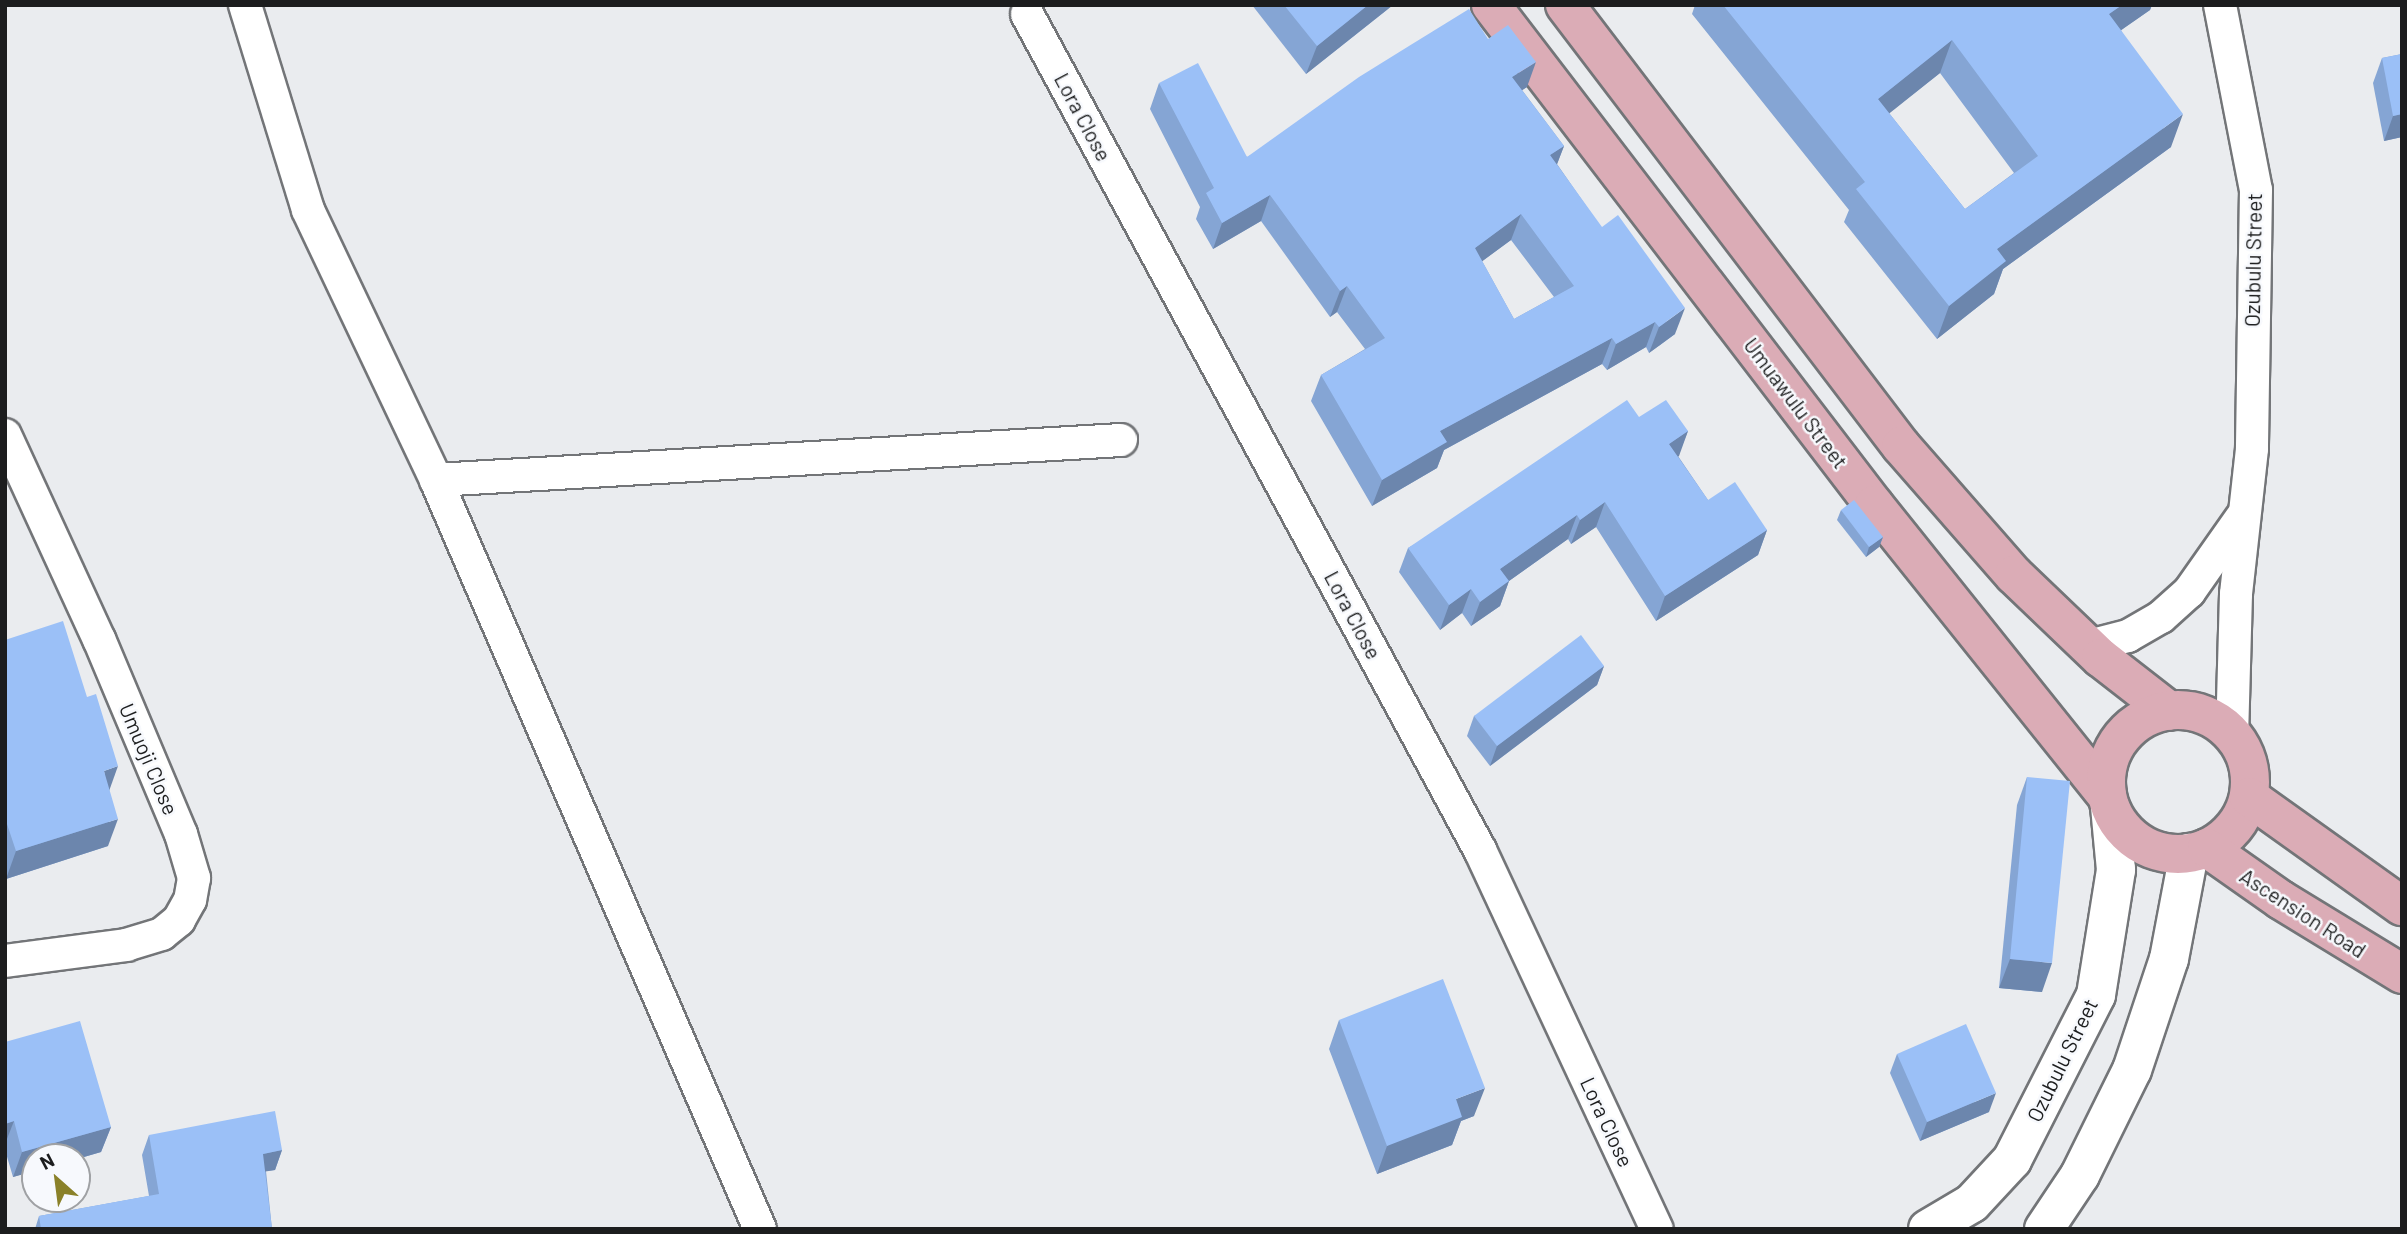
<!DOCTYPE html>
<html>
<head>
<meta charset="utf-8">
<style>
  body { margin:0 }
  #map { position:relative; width:2407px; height:1234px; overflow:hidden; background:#eaecef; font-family:Barlow,sans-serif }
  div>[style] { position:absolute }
  .roads { filter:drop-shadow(2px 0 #737578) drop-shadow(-2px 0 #737578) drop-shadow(0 2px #737578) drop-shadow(0 -2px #737578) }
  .minor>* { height:32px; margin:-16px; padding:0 16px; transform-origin:16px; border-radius:16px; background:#fff }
  .secondary>* { height:38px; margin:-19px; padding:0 19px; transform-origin:19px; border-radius:19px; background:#fff }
  .primary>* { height:38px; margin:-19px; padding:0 19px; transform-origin:19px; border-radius:19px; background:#dbacb6 }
  .primary>.ring { margin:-19px; padding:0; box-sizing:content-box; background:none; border:38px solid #dbacb6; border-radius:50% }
  .wall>* { inset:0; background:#85a5d4 }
  .shaded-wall>* { inset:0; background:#6c86ad }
  .building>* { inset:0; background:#9bc0f7 }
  span { translate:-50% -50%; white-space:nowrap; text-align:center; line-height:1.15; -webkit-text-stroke:5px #f7f9fd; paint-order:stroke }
  .street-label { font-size:21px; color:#1c1d1e }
  .frame { position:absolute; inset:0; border:7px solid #1c1d1e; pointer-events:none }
  .north { position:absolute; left:21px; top:1143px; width:70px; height:70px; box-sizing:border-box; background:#f7f9fd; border:2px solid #9fa1a4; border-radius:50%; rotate:332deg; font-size:19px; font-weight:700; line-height:28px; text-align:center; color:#1c1d1e }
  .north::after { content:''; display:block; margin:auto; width:24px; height:32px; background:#8a8129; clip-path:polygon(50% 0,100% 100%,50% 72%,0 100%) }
</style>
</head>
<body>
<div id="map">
  <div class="roads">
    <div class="minor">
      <div style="left:245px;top:5px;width:214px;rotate:72.9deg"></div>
      <div style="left:308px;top:210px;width:299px;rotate:64.6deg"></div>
      <div style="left:436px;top:480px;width:816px;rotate:66.61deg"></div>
      <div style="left:2220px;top:5px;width:188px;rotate:79deg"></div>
      <div style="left:2256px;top:190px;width:259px;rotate:90.9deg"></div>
      <div style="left:2252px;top:449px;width:146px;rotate:96.3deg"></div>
      <div style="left:2236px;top:594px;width:141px;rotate:91.6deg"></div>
      <div style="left:1027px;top:14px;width:951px;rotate:61.55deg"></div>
      <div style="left:1480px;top:850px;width:418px;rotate:65deg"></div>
      <div style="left:5px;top:435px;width:225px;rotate:65.3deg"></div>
      <div style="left:99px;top:639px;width:212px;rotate:67.2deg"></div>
      <div style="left:181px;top:834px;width:46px;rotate:73.5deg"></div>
      <div style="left:194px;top:878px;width:22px;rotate:100deg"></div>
      <div style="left:190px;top:900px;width:23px;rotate:119deg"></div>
      <div style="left:179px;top:920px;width:22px;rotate:141deg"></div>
      <div style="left:162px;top:934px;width:37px;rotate:163deg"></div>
      <div style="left:127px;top:945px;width:123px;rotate:172.5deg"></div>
      <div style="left:436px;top:480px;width:686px;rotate:-3.34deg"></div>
      <div style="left:2089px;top:646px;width:40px;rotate:-14.4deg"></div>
      <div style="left:2128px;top:636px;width:38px;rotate:-30deg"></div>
      <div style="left:2161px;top:617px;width:38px;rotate:-42deg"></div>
      <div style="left:2189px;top:592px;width:90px;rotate:-54.9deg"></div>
    </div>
    <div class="secondary">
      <div style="left:1928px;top:1229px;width:51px;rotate:-30.6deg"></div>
      <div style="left:1972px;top:1203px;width:59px;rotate:-47.1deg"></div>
      <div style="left:2012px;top:1160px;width:185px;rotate:-63deg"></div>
      <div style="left:2096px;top:995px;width:127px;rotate:-80.9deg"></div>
      <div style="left:2116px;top:870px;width:63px;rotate:-95.4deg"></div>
      <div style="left:2044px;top:1229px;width:65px;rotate:-56.3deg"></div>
      <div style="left:2080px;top:1175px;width:117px;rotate:-63.7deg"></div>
      <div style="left:2132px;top:1070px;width:117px;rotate:-71.6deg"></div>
      <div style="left:2169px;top:959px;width:108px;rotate:-79.3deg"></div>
    </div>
    <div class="primary">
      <div style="left:1491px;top:5px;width:630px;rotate:52.55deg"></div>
      <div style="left:1874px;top:505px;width:373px;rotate:51.3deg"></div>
      <div style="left:1565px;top:5px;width:554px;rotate:52.7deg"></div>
      <div style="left:1901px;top:446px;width:171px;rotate:48.8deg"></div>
      <div style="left:2014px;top:575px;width:120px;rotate:43.7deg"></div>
      <div style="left:2101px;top:658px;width:86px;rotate:37.9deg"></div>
      <div class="ring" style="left:2106px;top:710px;width:106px;height:106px"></div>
      <div style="left:2249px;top:797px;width:188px;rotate:35.5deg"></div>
      <div style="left:2207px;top:848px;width:90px;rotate:35.1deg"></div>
      <div style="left:2281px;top:900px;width:142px;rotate:31.4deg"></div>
    </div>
  </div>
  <div class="wall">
    <div style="clip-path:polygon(1252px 5px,1393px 5px,1306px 74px)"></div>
    <div style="clip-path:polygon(evenodd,1695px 5px,2152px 5px,2150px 10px,2121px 30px,2171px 147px,2003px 269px,1994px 294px,1937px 339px,1844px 222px,1849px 210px,1692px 14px,1695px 5px,1940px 73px,2014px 173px,1965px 209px,1889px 113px,1940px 73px)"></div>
    <div style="clip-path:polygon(evenodd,1488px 39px,1527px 87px,1522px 90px,1564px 146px,1557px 164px,1675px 334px,1649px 353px,1646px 347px,1607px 370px,1602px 364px,1444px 450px,1437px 468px,1372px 506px,1311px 401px,1321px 375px,1365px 349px,1337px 312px,1330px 317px,1261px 221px,1213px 249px,1196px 219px,1200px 207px,1150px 109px,1159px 83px,1247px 157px,1488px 39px,1511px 240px,1554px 297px,1514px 319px,1482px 261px,1511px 240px)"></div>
    <div style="clip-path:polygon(2402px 54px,2402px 137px,2384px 141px,2373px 83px,2382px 58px)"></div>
    <div style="clip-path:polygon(1639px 417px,1688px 431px,1678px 456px,1708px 500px,1767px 530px,1758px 555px,1656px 621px,1596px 527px,1571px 544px,1568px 539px,1509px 581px,1500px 606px,1471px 626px,1462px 613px,1440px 630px,1399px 572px,1408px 548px)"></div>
    <div style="clip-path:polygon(1841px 510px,1883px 537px,1879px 547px,1866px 557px,1837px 520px)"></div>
    <div style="clip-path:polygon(5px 640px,109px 790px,108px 846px,6px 879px)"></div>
    <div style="clip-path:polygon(1604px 666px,1597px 685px,1490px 766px,1467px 736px,1474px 716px)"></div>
    <div style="clip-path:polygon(2027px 777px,2042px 992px,1999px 988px,2017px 805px)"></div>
    <div style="clip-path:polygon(1339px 1020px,1474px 1116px,1461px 1121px,1452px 1145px,1377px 1174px,1329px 1049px)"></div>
    <div style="clip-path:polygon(5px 1042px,111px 1127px,101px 1152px,77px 1159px,77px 1157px,13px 1177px,5px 1150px)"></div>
    <div style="clip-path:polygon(1897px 1054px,1989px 1112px,1920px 1141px,1890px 1073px)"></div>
    <div style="clip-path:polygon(149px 1135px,282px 1150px,275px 1170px,266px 1171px,272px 1229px,35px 1229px,39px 1216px,149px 1196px,142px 1155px)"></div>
  </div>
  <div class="shaded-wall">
    <div style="clip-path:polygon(1368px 5px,1393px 5px,1306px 74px,1317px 46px)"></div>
    <div style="clip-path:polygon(2122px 5px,2152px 5px,2150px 10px,2097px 47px,2109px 14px)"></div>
    <div style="clip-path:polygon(1952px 40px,1940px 73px,1866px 132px,1878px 99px)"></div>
    <div style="clip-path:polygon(1536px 62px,1527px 87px,1503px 103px,1512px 77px)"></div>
    <div style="clip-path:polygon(2183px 114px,2171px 147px,2003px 269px,1994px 294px,1937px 339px,1949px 306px,1997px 249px)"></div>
    <div style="clip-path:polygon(2402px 114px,2402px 137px,2384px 141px,2393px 116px)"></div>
    <div style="clip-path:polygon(1564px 146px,1554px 172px,1550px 155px)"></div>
    <div style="clip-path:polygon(1270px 195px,1261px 221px,1213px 249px,1222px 223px)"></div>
    <div style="clip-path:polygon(1521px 214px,1511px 240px,1465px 274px,1475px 248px)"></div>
    <div style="clip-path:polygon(1347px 286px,1337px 312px,1330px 317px,1340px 291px)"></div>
    <div style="clip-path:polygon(1685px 308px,1675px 334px,1649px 353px,1659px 327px)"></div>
    <div style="clip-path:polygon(1655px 322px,1646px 347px,1607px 370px,1616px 344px)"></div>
    <div style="clip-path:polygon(1612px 338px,1602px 364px,1444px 450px,1437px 468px,1372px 506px,1382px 480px,1440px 431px)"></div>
    <div style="clip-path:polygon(1688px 431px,1679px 456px,1661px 469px,1669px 444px)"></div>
    <div style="clip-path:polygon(1605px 502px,1596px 527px,1571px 544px,1580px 520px)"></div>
    <div style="clip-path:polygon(1577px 515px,1568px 539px,1509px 581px,1500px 606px,1471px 626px,1480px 602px,1500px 569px)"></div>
    <div style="clip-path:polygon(1767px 530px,1758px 555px,1656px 621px,1665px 596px)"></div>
    <div style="clip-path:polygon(1883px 537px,1879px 547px,1866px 557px,1869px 547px)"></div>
    <div style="clip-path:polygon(1471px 589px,1462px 613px,1440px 630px,1449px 605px)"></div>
    <div style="clip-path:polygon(1604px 666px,1597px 685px,1490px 766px,1497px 746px)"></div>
    <div style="clip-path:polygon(118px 766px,108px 794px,104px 771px)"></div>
    <div style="clip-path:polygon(118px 819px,108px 846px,6px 879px,16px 851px)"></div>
    <div style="clip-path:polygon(2010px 959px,2052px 963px,2042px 992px,1999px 988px)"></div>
    <div style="clip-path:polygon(1485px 1088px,1474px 1116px,1461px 1121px,1452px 1145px,1377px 1174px,1387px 1146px,1456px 1099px)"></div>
    <div style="clip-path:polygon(1996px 1093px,1989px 1112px,1920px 1141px,1927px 1122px)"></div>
    <div style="clip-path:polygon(14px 1121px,5px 1144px,5px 1124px)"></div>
    <div style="clip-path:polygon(111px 1127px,101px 1152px,77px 1159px,77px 1157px,35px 1157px,35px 1171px,13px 1177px,22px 1152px)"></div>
    <div style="clip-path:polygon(282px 1150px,275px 1170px,256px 1173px,263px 1154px)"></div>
  </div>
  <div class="building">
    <div style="clip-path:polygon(1284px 5px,1368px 5px,1317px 46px)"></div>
    <div style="clip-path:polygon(evenodd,1723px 5px,2122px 5px,2109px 14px,2183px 114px,1997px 249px,2006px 261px,1949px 306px,1856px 189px,1865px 182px,1723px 5px,1952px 40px,2038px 156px,1965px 209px,1878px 99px,1952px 40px)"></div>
    <div style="clip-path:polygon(evenodd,1469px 9px,1488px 39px,1508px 25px,1536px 62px,1512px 77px,1564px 146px,1550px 155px,1602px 227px,1618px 215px,1685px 308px,1659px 327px,1655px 322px,1616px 344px,1612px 338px,1440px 431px,1447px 442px,1382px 480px,1321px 375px,1385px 338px,1347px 286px,1340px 291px,1270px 195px,1222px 223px,1206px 193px,1214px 188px,1159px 83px,1198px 63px,1247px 157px,1359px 77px,1469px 9px,1521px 214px,1574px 286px,1514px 319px,1475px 248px,1521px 214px)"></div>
    <div style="clip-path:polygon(2402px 54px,2402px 114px,2393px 116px,2382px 58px)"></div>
    <div style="clip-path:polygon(1627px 400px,1639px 417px,1666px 400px,1688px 431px,1669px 444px,1708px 500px,1735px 482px,1767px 530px,1665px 596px,1605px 502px,1580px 520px,1577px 515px,1500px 569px,1509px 581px,1480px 602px,1471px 589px,1449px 605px,1408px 548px)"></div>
    <div style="clip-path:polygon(1854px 500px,1883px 537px,1869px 547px,1841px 510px)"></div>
    <div style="clip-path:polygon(63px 621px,87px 697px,96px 694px,118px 766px,104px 771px,118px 819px,16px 851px,5px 818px,5px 640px)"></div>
    <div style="clip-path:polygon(1581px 635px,1604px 666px,1497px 746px,1474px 716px)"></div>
    <div style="clip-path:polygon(2027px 777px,2070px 781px,2052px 963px,2010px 959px)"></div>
    <div style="clip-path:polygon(1443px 979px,1485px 1088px,1456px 1099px,1462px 1117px,1387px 1146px,1339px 1020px)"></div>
    <div style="clip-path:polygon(80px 1021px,111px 1127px,22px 1152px,14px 1121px,5px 1124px,5px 1042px)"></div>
    <div style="clip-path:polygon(1966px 1024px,1996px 1093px,1927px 1122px,1897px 1054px)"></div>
    <div style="clip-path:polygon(275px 1111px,282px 1150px,263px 1154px,272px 1229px,41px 1229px,39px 1216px,159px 1194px,149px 1135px)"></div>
  </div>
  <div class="street-label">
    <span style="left:1083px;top:117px;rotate:62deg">Lora Close</span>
    <span style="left:2253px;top:260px;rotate:-89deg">Ozubulu Street</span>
    <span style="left:1796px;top:403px;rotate:53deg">Umuawulu Street</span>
    <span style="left:1353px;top:615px;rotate:62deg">Lora Close</span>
    <span style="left:149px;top:759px;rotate:67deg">Umuoji Close</span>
    <span style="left:2303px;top:913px;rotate:33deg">Ascension Road</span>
    <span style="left:2062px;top:1060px;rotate:-64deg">Ozubulu Street</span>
    <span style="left:1607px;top:1122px;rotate:65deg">Lora Close</span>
  </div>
  <div class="frame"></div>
  <div class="north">N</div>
</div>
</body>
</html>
